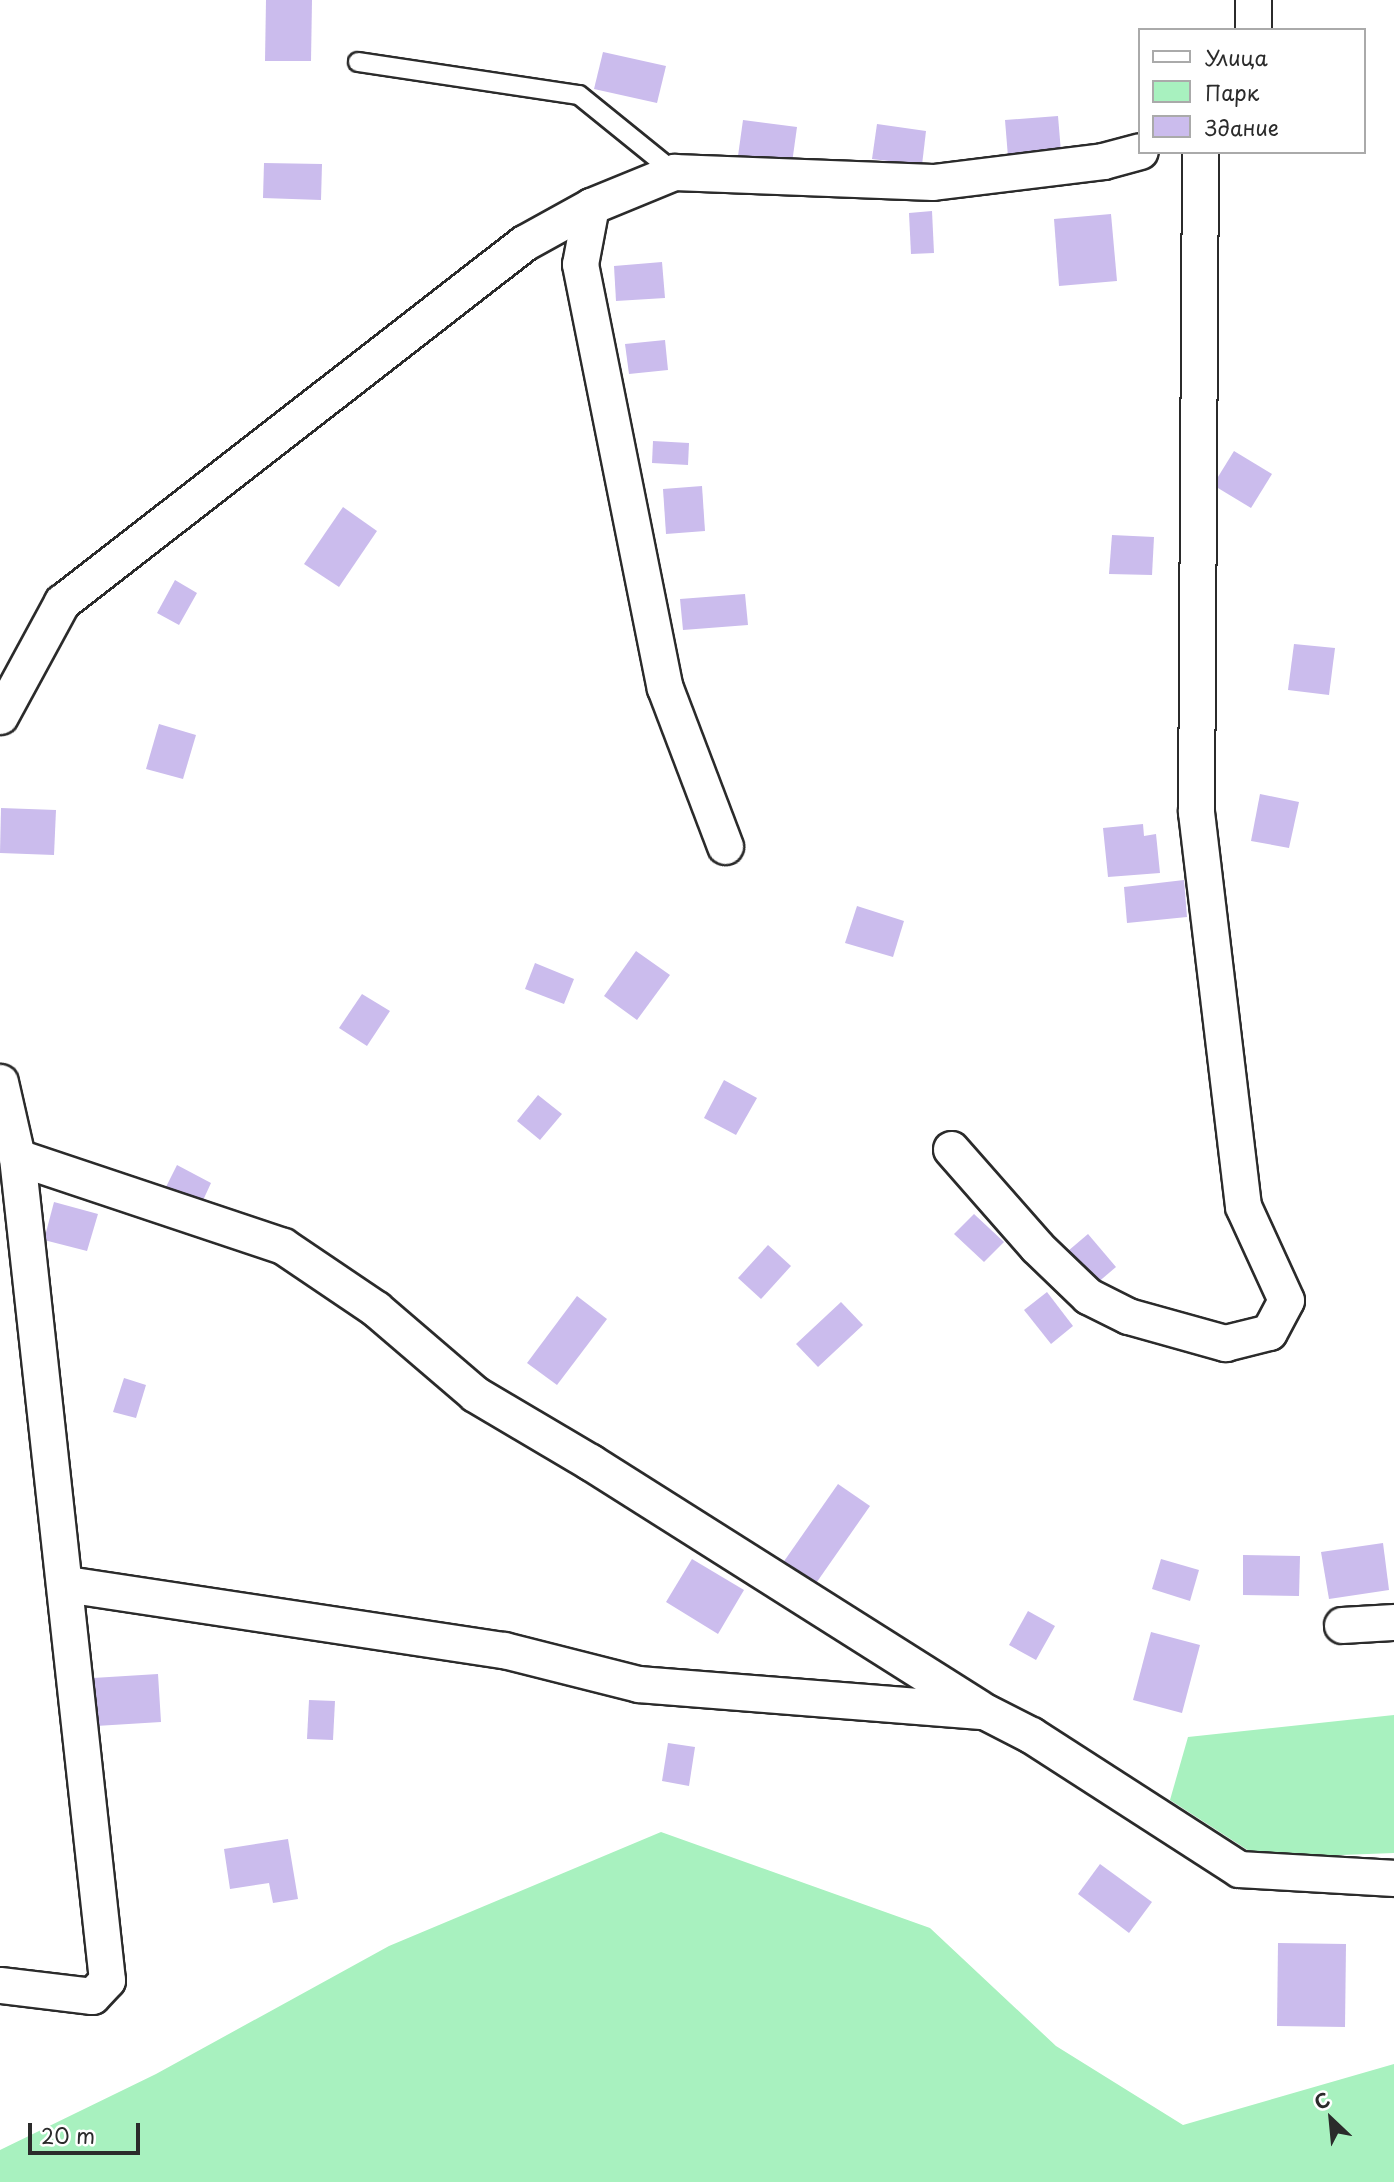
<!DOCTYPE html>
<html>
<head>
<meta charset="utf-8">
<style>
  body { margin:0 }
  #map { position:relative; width:1394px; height:2182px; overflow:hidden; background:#fff; font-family:"Playpen Sans",sans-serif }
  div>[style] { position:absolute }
  .green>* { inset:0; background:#a8f1bf }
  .building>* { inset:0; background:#cbbced }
  .roads { filter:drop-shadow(2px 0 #2b2b2b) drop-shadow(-2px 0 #2b2b2b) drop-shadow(0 2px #2b2b2b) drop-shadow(0 -2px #2b2b2b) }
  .service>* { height:18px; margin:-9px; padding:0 9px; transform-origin:9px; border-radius:9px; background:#fff }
  .minor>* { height:35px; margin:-17.5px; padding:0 17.5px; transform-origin:17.5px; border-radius:17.5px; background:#fff }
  span { translate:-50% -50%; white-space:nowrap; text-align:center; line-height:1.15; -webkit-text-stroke:5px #fff; paint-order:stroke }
  .legend { position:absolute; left:1138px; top:28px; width:228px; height:126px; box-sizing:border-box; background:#fff; border:2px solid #aaa; margin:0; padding:9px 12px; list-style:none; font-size:21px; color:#2b2b2b }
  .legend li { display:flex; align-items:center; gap:14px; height:35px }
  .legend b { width:35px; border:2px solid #aaa }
  .north { position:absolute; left:1296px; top:2084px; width:70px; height:70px; -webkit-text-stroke:5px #fff; paint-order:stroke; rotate:334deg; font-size:19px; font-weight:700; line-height:28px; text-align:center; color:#2b2b2b }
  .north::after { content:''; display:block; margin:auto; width:24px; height:32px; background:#2b2b2b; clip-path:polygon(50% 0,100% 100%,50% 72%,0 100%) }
  .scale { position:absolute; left:28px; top:2123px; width:112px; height:32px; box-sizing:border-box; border:4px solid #2b2b2b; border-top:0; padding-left:9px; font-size:21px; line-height:24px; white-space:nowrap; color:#2b2b2b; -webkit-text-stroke:5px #fff; paint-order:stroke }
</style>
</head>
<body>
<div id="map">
  <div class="green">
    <div style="clip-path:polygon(1394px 1715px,1394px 1853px,1260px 1858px,1170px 1800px,1188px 1737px)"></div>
    <div style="clip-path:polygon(661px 1832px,930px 1928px,1056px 2046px,1183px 2125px,1394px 2064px,1394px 2182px,0 2182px,0 2150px,156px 2074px,389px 1946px)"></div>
  </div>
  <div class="building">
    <div style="clip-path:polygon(266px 0,312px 0,311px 61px,265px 61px)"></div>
    <div style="clip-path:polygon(603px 52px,666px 66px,657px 103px,594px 89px)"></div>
    <div style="clip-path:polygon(1058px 116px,1061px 152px,1008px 157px,1005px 120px)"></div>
    <div style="clip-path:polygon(743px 120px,797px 127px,792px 163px,738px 156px)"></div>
    <div style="clip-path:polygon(877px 124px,926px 131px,922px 165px,872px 159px)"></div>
    <div style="clip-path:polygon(264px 163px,322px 164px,321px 200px,263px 198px)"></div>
    <div style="clip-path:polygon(932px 211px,934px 253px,911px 254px,909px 213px)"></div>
    <div style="clip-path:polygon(1111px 214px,1117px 281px,1059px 286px,1054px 219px)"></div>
    <div style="clip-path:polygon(662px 262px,665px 298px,616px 301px,614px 266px)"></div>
    <div style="clip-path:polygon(665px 340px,668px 370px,629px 374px,625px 344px)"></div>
    <div style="clip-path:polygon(653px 441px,689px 443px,688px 465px,652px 463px)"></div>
    <div style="clip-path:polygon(1234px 451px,1272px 474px,1251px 508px,1213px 485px)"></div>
    <div style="clip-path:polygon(702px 486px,705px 531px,666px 534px,663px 489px)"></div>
    <div style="clip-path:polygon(343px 507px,377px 531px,339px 587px,304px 564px)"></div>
    <div style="clip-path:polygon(1112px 535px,1154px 537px,1152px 575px,1109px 574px)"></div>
    <div style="clip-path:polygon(175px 580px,197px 593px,179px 625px,157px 613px)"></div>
    <div style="clip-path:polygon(745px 594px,748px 625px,683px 630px,680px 599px)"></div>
    <div style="clip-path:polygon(1294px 644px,1335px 648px,1329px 695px,1288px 690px)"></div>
    <div style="clip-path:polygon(159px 724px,196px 735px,183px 779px,146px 769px)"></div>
    <div style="clip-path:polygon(1260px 794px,1299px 802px,1289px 848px,1251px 841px)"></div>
    <div style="clip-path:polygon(1px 808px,56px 810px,54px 855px,0 853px)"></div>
    <div style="clip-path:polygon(1143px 824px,1144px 836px,1156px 834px,1160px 873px,1108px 877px,1103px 828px)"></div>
    <div style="clip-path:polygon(1184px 880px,1187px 917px,1127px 923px,1124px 887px)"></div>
    <div style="clip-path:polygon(857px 906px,904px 921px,893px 957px,845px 943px)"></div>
    <div style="clip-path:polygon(636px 951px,670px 975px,637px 1020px,604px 996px)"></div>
    <div style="clip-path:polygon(535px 963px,574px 979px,564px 1004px,525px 989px)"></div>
    <div style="clip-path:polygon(362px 994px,390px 1011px,367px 1046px,339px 1028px)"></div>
    <div style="clip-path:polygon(724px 1080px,757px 1098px,736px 1135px,704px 1118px)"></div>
    <div style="clip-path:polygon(538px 1095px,562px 1114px,540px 1140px,517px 1121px)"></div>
    <div style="clip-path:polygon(177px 1165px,211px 1183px,199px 1209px,164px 1191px)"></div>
    <div style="clip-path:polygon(54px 1202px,98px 1214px,87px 1251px,44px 1240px)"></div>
    <div style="clip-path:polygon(974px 1214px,1004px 1242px,984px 1262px,954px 1234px)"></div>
    <div style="clip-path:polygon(1088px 1234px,1116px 1267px,1096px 1284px,1068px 1251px)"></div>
    <div style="clip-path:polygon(768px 1245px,791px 1266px,761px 1299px,738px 1278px)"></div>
    <div style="clip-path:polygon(1047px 1292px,1073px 1326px,1051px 1344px,1024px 1310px)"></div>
    <div style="clip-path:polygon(577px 1296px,607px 1319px,557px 1385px,527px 1363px)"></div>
    <div style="clip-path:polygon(841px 1302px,863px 1325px,818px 1367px,796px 1344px)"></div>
    <div style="clip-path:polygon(124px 1378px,146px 1385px,136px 1418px,113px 1412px)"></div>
    <div style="clip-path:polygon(838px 1484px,870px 1506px,812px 1589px,780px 1567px)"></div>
    <div style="clip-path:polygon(1383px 1543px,1389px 1590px,1329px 1599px,1321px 1552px)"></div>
    <div style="clip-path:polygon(1243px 1555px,1300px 1556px,1299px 1596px,1243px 1595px)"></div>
    <div style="clip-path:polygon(692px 1559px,744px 1590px,718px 1634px,666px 1602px)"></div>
    <div style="clip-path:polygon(1161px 1559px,1199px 1570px,1190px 1601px,1152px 1589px)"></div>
    <div style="clip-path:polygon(1028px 1611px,1055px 1626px,1036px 1660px,1009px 1645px)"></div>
    <div style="clip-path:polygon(1151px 1632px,1200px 1645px,1182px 1713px,1133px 1700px)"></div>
    <div style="clip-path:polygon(158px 1674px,161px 1722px,96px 1726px,93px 1678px)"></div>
    <div style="clip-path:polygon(309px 1700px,335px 1701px,333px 1740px,307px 1739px)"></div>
    <div style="clip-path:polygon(668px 1743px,695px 1747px,689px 1786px,662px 1781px)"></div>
    <div style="clip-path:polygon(288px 1839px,298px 1899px,273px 1903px,269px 1883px,230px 1889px,224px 1849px)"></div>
    <div style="clip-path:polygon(1100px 1864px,1152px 1902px,1129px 1933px,1078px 1894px)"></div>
    <div style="clip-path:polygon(1278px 1943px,1346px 1944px,1345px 2027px,1277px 2026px)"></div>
  </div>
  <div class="roads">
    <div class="service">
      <div style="left:358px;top:62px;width:223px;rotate:8.5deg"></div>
      <div style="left:579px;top:95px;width:122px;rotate:39deg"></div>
    </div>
    <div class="minor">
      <div style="left:1253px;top:0;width:30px;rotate:90deg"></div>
      <div style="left:591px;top:206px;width:59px;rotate:100.7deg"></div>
      <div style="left:580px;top:264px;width:432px;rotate:78.7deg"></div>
      <div style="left:665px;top:688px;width:169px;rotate:69.2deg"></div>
      <div style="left:0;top:716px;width:130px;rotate:-61.5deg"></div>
      <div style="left:62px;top:602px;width:585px;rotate:-37.85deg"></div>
      <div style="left:524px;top:243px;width:77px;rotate:-28.9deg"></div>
      <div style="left:591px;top:206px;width:90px;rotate:-22.3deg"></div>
      <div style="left:674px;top:172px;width:259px;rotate:2.2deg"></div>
      <div style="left:933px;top:182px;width:171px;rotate:-7deg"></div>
      <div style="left:1103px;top:161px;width:38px;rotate:-15deg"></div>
      <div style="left:0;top:1082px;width:77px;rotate:77.2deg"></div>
      <div style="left:17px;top:1157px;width:828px;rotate:83.76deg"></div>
      <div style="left:107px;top:1980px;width:22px;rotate:133deg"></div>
      <div style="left:92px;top:1996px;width:93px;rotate:-173.2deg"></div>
      <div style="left:951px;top:1149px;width:130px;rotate:48.7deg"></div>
      <div style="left:1037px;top:1247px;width:71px;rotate:43.9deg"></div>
      <div style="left:1088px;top:1296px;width:45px;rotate:26.6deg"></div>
      <div style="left:1128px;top:1316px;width:101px;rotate:15.6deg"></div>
      <div style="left:1225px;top:1343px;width:45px;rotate:-14deg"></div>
      <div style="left:1269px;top:1332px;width:36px;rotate:-62deg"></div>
      <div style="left:1286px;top:1300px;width:103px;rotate:-114.6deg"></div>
      <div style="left:1243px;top:1206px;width:397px;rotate:-96.8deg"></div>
      <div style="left:1196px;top:812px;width:660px;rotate:-89.65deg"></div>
      <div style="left:17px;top:1157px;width:280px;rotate:18.5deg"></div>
      <div style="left:283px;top:1246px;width:112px;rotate:34.1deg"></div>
      <div style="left:376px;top:1309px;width:130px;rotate:40.6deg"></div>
      <div style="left:475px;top:1394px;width:134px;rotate:30.6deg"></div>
      <div style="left:590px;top:1462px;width:459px;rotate:32.3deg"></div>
      <div style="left:66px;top:1584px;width:443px;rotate:8.6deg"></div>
      <div style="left:504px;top:1650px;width:138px;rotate:14.2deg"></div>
      <div style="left:638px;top:1684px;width:347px;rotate:4.5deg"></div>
      <div style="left:984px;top:1711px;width:53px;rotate:27.1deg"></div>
      <div style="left:1031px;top:1735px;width:247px;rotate:32.8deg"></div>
      <div style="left:1239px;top:1869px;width:155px;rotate:3.3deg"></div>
      <div style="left:1342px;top:1625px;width:52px;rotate:-3.3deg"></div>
    </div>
  </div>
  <ul class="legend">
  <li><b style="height:9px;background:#fff"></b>Улица</li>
  <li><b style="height:19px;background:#a8f1bf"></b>Парк</li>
  <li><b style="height:19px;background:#cbbced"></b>Здание</li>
  </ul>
  <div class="north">С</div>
  <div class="scale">20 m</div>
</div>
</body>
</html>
